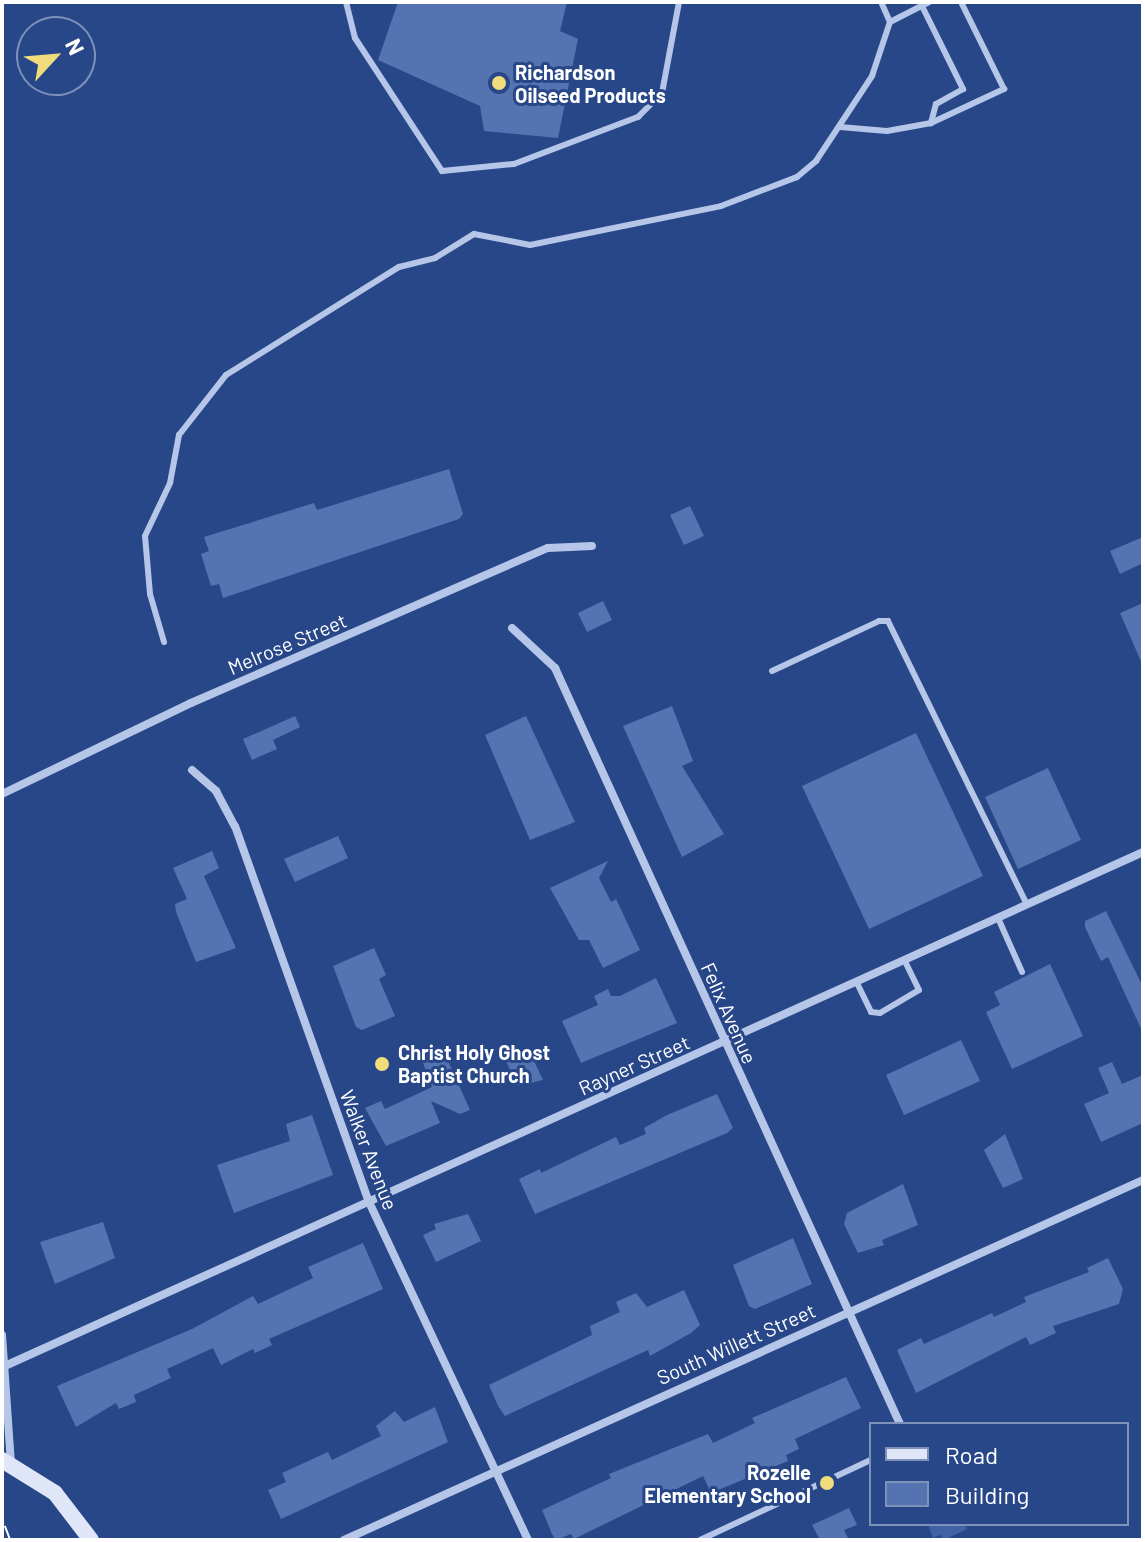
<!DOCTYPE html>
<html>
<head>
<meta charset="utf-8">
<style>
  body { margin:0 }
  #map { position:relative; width:1145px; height:1542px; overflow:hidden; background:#284788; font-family:Barlow,sans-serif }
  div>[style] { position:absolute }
  .green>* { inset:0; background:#4062a6 }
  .building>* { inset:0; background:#5573b1 }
  .lane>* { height:6px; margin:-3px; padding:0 3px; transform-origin:3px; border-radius:3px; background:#b5c6e8 }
  .street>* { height:8px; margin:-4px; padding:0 4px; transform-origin:4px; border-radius:4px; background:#b5c6e8 }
  .secondary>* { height:16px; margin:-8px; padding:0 8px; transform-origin:8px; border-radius:8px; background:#dfe6f7 }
  .rail>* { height:8px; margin-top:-4px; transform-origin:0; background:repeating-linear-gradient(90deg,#284788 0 15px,#fff 0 30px); box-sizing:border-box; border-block:2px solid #fff }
  .dots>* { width:22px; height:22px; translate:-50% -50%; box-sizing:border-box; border:4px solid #284788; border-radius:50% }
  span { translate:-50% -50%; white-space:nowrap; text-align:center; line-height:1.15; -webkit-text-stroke:6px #284788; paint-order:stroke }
  .poi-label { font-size:20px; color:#fff; font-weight:700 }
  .left { translate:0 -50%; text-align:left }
  .right { translate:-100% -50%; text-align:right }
  .street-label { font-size:20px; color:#fff }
  .frame { position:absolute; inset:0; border:4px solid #fff; pointer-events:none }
  .legend { position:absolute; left:869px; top:1422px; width:260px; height:104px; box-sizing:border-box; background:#284788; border:2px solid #7e91b8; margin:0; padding:10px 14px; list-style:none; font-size:24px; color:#fff }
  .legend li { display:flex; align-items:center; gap:16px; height:40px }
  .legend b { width:40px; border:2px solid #7e91b8 }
  .north { position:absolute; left:16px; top:16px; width:80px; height:80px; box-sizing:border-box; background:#284788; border:2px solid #7e91b8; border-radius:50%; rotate:64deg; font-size:22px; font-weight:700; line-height:32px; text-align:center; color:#fff }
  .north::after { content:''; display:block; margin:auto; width:28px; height:36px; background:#f0dc7b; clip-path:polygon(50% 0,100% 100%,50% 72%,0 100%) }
</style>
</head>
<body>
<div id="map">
  <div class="green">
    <div style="clip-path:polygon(965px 1524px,967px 1529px,944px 1540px,940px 1535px,933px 1538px,928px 1525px)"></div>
  </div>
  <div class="building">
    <div style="clip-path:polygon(398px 2px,567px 2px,560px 31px,578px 39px,558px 138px,484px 131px,480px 106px,378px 60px)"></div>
    <div style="clip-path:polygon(449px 469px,463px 514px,459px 519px,223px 598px,219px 584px,211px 586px,201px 554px,209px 551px,204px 537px,314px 503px,317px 510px)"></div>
    <div style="clip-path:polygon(690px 506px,704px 536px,684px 545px,670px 515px)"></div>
    <div style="clip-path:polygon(1143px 537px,1143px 563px,1120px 574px,1110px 551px)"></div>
    <div style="clip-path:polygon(603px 601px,612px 620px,587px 632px,578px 613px)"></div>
    <div style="clip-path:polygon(1143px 603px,1143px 666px,1120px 613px)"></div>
    <div style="clip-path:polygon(672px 706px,693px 761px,682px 766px,724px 834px,682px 857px,623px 726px)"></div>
    <div style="clip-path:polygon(295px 716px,300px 727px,273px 740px,277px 749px,252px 760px,243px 739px)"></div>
    <div style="clip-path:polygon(526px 716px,575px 822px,530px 840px,485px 735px)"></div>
    <div style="clip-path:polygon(916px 733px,983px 876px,869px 929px,802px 786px)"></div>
    <div style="clip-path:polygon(1048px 768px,1081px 840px,1018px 869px,985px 797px)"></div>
    <div style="clip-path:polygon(338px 836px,348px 858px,295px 882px,284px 859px)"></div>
    <div style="clip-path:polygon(212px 851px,219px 868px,204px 876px,236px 948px,196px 962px,176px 912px,175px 904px,187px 899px,173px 868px)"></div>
    <div style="clip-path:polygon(608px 861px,599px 878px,611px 902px,616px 899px,640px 950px,603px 968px,589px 940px,579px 940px,550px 888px)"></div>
    <div style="clip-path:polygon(1106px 911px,1143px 987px,1143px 1033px,1108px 957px,1101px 961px,1085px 927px,1085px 921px)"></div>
    <div style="clip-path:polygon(374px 948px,386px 975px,379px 979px,395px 1016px,362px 1030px,356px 1027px,333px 966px)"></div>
    <div style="clip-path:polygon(1050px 964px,1083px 1036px,1012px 1069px,986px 1012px,1000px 1005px,994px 992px)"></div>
    <div style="clip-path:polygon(656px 978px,677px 1023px,581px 1063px,562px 1021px,598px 1005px,594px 996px,608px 989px,611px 996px,620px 996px)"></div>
    <div style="clip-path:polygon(961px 1040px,980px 1081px,904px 1115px,886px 1075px)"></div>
    <div style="clip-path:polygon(528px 1048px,543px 1080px,518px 1086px,505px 1059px)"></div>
    <div style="clip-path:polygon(445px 1054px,470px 1110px,460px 1114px,431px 1101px,440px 1123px,386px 1146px,365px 1108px,381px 1101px,385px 1109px,432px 1087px,423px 1063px)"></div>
    <div style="clip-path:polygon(1112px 1062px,1122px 1084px,1143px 1075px,1143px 1123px,1101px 1142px,1084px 1104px,1109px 1093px,1098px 1068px)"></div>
    <div style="clip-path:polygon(717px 1094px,733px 1128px,727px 1133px,535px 1214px,519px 1179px,540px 1169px,541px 1173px,616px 1137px,620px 1145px,646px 1134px,644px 1128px,667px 1115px)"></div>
    <div style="clip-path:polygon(312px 1115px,333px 1175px,234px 1213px,217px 1165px,290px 1141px,286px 1124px)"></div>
    <div style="clip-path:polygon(1005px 1134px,1023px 1179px,1003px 1188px,984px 1150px)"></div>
    <div style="clip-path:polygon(903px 1184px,918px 1225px,882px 1240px,884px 1245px,858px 1253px,844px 1224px,847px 1213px)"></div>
    <div style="clip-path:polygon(468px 1214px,481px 1241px,436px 1262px,423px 1235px,436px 1229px,434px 1224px)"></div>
    <div style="clip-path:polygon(103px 1222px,115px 1258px,55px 1284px,40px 1242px)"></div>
    <div style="clip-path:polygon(793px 1238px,812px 1284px,755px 1309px,749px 1306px,733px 1265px)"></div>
    <div style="clip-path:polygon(363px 1243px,383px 1289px,269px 1339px,272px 1345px,255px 1353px,253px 1349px,221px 1365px,213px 1348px,167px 1369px,171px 1378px,134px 1395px,136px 1402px,119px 1409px,116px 1403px,76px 1427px,57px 1386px,192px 1329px,253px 1296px,258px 1304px,313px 1278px,308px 1267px)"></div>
    <div style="clip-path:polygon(1108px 1258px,1123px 1289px,1119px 1304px,1053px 1326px,1056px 1333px,1030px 1345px,1026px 1337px,916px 1393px,897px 1350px,921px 1338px,924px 1344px,992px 1313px,994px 1317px,1026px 1302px,1024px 1297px,1089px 1272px,1087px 1268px)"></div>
    <div style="clip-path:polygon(684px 1290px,700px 1325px,691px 1333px,650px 1356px,648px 1350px,505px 1416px,498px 1406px,489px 1385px,592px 1335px,590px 1326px,620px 1312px,616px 1302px,636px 1293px,647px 1307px)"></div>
    <div style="clip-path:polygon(846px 1377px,861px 1408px,795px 1439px,799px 1449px,786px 1455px,788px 1461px,711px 1493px,703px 1476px,574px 1539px,571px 1534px,556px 1540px,552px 1534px,542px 1510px,611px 1478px,609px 1474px,708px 1434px,713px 1443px,755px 1423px,752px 1418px)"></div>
    <div style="clip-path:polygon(435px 1407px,448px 1442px,281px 1519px,268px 1490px,286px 1482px,282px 1473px,328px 1452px,332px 1460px,381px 1436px,376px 1426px,395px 1411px,404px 1422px)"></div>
    <div style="clip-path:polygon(849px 1508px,857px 1525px,844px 1530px,849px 1540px,820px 1540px,812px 1525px)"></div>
  </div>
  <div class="lane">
    <div style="left:346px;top:2px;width:37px;rotate:76deg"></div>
    <div style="left:355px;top:38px;width:159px;rotate:56.8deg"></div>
    <div style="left:442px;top:171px;width:72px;rotate:-5.6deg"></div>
    <div style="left:514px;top:164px;width:133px;rotate:-20.8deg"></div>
    <div style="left:638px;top:117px;width:34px;rotate:-45deg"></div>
    <div style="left:662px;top:93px;width:93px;rotate:-79.4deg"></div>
    <div style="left:922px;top:6px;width:93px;rotate:63.7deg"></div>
    <div style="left:963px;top:89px;width:31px;rotate:151deg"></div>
    <div style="left:936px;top:104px;width:20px;rotate:105deg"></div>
    <div style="left:890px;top:22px;width:44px;rotate:-27.1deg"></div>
    <div style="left:840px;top:127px;width:47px;rotate:4.9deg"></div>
    <div style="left:887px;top:131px;width:45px;rotate:-10.3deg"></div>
    <div style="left:931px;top:123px;width:81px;rotate:-25deg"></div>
    <div style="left:1004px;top:89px;width:97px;rotate:-116.3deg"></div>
    <div style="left:164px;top:642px;width:50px;rotate:-106.3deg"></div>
    <div style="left:150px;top:594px;width:58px;rotate:-94.9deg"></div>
    <div style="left:145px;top:536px;width:59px;rotate:-64.7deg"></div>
    <div style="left:170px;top:483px;width:49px;rotate:-79.4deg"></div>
    <div style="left:179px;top:435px;width:76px;rotate:-51.9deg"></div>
    <div style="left:226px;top:375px;width:204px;rotate:-32deg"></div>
    <div style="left:399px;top:267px;width:37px;rotate:-14deg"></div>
    <div style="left:435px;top:258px;width:46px;rotate:-31.6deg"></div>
    <div style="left:474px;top:234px;width:57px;rotate:11.1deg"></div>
    <div style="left:530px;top:245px;width:195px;rotate:-11.5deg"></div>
    <div style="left:721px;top:206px;width:81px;rotate:-20.9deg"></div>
    <div style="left:797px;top:177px;width:25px;rotate:-40deg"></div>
    <div style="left:816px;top:161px;width:102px;rotate:-56.6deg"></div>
    <div style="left:872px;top:76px;width:57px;rotate:-71.6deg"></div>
    <div style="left:890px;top:22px;width:22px;rotate:-114deg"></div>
    <div style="left:772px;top:671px;width:118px;rotate:-25deg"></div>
    <div style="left:879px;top:621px;width:9px"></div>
    <div style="left:888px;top:621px;width:316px;rotate:63.9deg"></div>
    <div style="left:998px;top:918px;width:59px;rotate:66deg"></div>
    <div style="left:857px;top:983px;width:32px;rotate:64deg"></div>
    <div style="left:871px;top:1012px;width:9px;rotate:6deg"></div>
    <div style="left:880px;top:1013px;width:45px;rotate:-30.5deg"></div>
    <div style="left:919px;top:990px;width:32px;rotate:-116deg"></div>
    <div style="left:700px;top:1540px;width:189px;rotate:-25.1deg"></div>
  </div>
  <div class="street">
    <div style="left:512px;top:628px;width:59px;rotate:42.9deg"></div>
    <div style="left:555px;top:668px;width:831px;rotate:65.47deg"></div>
    <div style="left:192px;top:770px;width:32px;rotate:41deg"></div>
    <div style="left:216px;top:791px;width:40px;rotate:62deg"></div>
    <div style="left:235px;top:826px;width:399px;rotate:70.4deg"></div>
    <div style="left:369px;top:1202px;width:374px;rotate:64.8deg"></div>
    <div style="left:2px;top:794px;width:210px;rotate:-25.7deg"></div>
    <div style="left:191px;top:703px;width:389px;rotate:-23.5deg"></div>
    <div style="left:548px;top:548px;width:44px;rotate:-2.6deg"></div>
    <div style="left:2px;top:1335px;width:128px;rotate:86deg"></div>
    <div style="left:7px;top:1365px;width:1246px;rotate:-24.3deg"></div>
    <div style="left:344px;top:1540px;width:876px;rotate:-24.25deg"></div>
  </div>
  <div class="secondary">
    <div style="left:2px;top:1460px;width:62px;rotate:31.9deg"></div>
    <div style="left:55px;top:1493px;width:59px;rotate:52.5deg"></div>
  </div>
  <div class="rail">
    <div style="left:2px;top:1527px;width:14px;rotate:69deg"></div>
  </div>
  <div class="dots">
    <div style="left:499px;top:83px;background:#f0dc7b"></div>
    <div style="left:382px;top:1064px;background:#f0dc7b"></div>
    <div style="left:827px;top:1483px;background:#f0dc7b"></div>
  </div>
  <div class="poi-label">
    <span class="left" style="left:515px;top:84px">Richardson<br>Oilseed Products</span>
    <span class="left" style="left:398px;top:1064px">Christ Holy Ghost<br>Baptist Church</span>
    <span class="right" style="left:811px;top:1484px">Rozelle<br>Elementary School</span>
  </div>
  <div class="street-label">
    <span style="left:287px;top:644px;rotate:-23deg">Melrose Street</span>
    <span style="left:729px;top:1013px;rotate:66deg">Felix Avenue</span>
    <span style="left:634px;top:1065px;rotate:-24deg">Rayner Street</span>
    <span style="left:369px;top:1150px;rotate:69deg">Walker Avenue</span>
    <span style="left:736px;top:1344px;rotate:-24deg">South Willett Street</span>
  </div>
  <div class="frame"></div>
  <ul class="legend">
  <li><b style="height:10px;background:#dfe6f7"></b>Road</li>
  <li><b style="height:22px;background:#5573b1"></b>Building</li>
  </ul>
  <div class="north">N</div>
</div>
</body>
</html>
